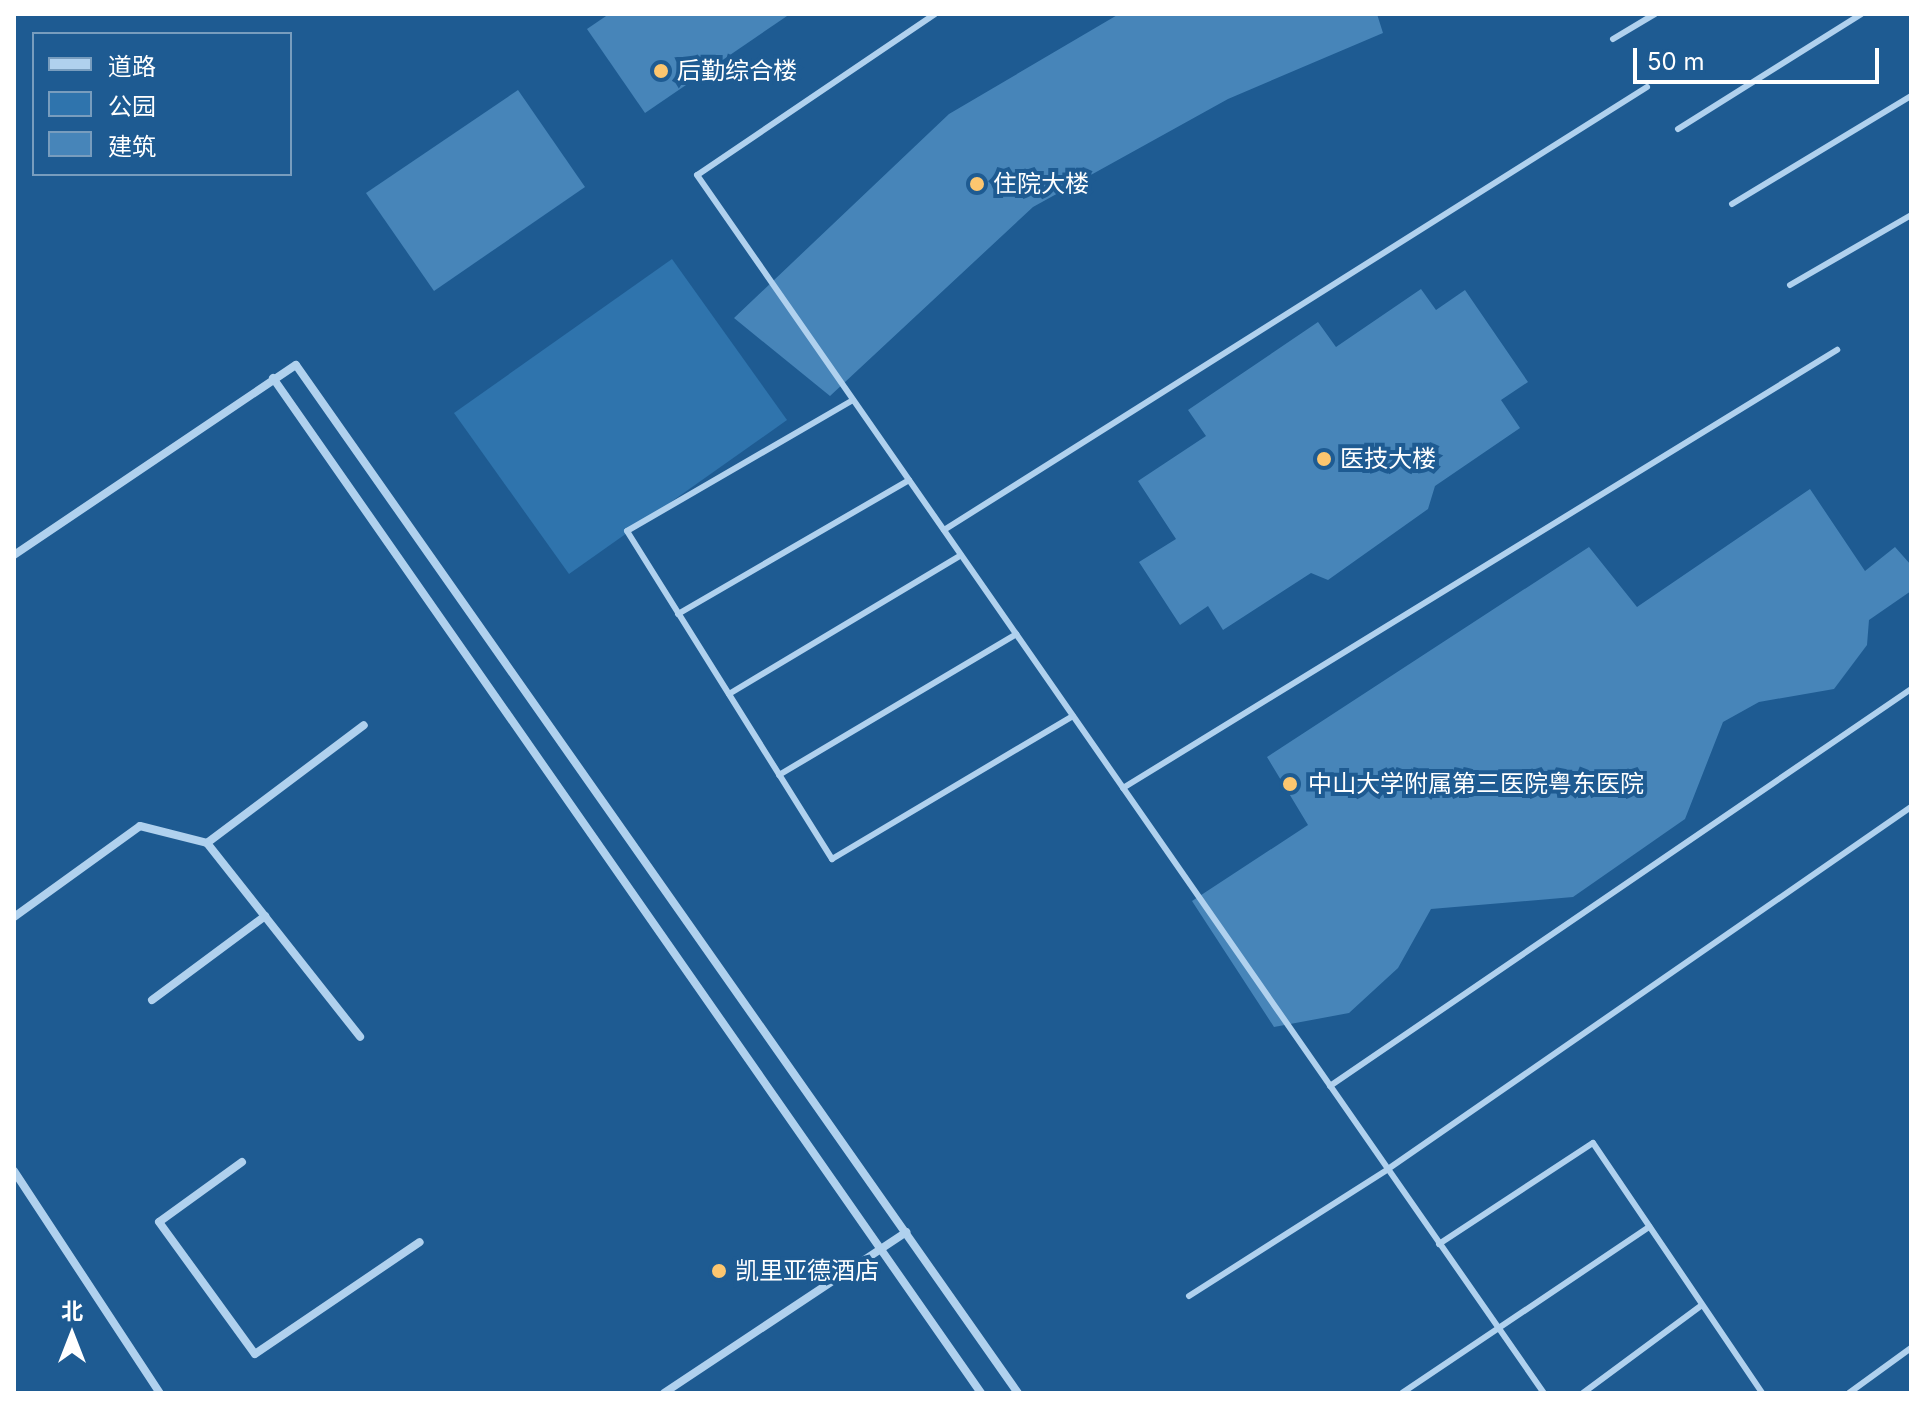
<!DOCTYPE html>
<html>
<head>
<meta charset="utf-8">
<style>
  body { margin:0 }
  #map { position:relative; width:1925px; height:1407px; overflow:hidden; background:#1e5b92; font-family:Inter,"Noto Sans SC",sans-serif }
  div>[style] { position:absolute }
  .green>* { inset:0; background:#2f74ad }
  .building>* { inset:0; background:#4785b9 }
  .lane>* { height:6px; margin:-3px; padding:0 3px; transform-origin:3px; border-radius:3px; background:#b0d1ee }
  .street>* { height:8px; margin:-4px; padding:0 4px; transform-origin:4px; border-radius:4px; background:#b0d1ee }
  .dots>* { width:22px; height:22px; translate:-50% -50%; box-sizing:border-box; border:4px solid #1e5b92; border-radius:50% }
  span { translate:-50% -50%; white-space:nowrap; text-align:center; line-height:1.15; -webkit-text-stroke:8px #1e5b92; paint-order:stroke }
  .poi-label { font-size:24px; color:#fff }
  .left { translate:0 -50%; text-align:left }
  .frame { position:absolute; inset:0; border:16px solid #fff; pointer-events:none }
  .legend { position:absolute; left:32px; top:32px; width:260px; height:144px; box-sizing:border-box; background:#1e5b92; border:2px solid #789dbe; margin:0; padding:10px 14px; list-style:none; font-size:24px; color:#fff }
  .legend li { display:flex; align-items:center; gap:16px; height:40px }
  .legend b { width:40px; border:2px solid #789dbe }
  .north { position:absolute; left:32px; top:1295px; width:80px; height:80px; -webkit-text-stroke:6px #1e5b92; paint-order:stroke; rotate:0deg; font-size:22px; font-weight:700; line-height:32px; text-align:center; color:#fff }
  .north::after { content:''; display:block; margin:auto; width:28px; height:36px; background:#fff; clip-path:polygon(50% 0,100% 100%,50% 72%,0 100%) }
  .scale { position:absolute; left:1633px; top:48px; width:246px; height:36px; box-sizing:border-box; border:4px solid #fff; border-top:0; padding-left:10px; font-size:24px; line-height:28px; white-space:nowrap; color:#fff; -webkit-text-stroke:6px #1e5b92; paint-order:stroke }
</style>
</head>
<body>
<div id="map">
  <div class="green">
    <div style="clip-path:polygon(672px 259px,787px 420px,569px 574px,454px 413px)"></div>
  </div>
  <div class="building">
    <div style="clip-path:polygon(609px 14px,790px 14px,645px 113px,587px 29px)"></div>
    <div style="clip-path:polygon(1119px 14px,1377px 14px,1383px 33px,1228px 99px,1033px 207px,830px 396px,734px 318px,949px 114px)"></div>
    <div style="clip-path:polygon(518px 90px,585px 187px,434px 291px,366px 193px)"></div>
    <div style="clip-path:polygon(1421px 289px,1436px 310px,1465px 290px,1528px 382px,1501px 400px,1520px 428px,1435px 486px,1428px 509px,1328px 580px,1311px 573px,1223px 630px,1208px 606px,1180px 625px,1139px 562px,1176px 539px,1138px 481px,1206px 436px,1188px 410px,1318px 322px,1336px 347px)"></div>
    <div style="clip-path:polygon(1810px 489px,1865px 571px,1895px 547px,1911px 565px,1911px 591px,1869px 620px,1867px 645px,1834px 689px,1759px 702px,1723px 722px,1685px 819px,1573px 897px,1431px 909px,1398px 968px,1349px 1013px,1274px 1027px,1192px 901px,1308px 825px,1267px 757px,1589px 547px,1637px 607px)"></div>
  </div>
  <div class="lane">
    <div style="left:935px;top:14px;width:287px;rotate:145.9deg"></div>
    <div style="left:697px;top:175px;width:1484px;rotate:55.19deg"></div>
    <div style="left:1613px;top:39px;width:49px;rotate:-30.8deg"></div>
    <div style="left:1678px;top:129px;width:216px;rotate:-32.1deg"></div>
    <div style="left:1732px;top:204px;width:209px;rotate:-31.1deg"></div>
    <div style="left:1790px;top:285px;width:140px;rotate:-30deg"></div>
    <div style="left:853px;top:400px;width:261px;rotate:149.9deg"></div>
    <div style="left:627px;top:531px;width:387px;rotate:58deg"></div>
    <div style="left:832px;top:859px;width:280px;rotate:-30.7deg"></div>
    <div style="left:944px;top:530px;width:831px;rotate:-32.22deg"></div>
    <div style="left:678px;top:614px;width:267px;rotate:-30.1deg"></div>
    <div style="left:729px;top:694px;width:270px;rotate:-30.9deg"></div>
    <div style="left:779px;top:775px;width:276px;rotate:-30.7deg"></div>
    <div style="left:1123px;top:788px;width:838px;rotate:-31.53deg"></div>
    <div style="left:1330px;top:1086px;width:704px;rotate:-34.34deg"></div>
    <div style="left:1439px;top:1244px;width:184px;rotate:-33.3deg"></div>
    <div style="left:1593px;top:1143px;width:302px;rotate:55.9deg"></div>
    <div style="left:1189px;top:1296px;width:236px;rotate:-32.5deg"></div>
    <div style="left:1388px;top:1169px;width:636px;rotate:-34.69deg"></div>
    <div style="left:1402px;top:1393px;width:298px;rotate:-33.9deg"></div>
    <div style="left:1583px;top:1393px;width:148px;rotate:-36.5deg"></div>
    <div style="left:1849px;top:1393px;width:77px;rotate:-36deg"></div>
  </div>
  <div class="street">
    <div style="left:273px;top:378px;width:1238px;rotate:55.1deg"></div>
    <div style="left:14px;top:555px;width:340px;rotate:-34deg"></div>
    <div style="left:296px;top:365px;width:1256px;rotate:54.92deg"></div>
    <div style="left:207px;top:843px;width:247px;rotate:51.7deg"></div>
    <div style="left:14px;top:917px;width:155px;rotate:-35.8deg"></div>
    <div style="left:140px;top:826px;width:69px;rotate:14.2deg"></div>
    <div style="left:207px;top:843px;width:196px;rotate:-36.9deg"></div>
    <div style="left:152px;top:1000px;width:141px;rotate:-36.6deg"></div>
    <div style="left:242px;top:1162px;width:102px;rotate:144.1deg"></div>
    <div style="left:159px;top:1222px;width:163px;rotate:54deg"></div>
    <div style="left:255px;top:1354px;width:199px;rotate:-34.2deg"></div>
    <div style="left:14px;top:1171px;width:266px;rotate:56.7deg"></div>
    <div style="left:664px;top:1393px;width:291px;rotate:-33.6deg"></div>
  </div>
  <div class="dots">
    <div style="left:661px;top:71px;background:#fcc66f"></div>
    <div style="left:977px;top:184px;background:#fcc66f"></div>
    <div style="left:1324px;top:459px;background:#fcc66f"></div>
    <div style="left:1290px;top:784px;background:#fcc66f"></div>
    <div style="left:719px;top:1271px;background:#fcc66f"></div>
  </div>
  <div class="poi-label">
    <span class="left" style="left:677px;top:71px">后勤综合楼</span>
    <span class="left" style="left:993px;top:184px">住院大楼</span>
    <span class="left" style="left:1340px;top:459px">医技大楼</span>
    <span class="left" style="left:1308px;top:784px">中山大学附属第三医院粤东医院</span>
    <span class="left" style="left:735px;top:1271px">凯里亚德酒店</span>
  </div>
  <div class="frame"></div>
  <ul class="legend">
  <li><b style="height:10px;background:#b0d1ee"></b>道路</li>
  <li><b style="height:22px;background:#2f74ad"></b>公园</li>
  <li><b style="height:22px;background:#4785b9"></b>建筑</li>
  </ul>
  <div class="north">北</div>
  <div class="scale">50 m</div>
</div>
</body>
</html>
